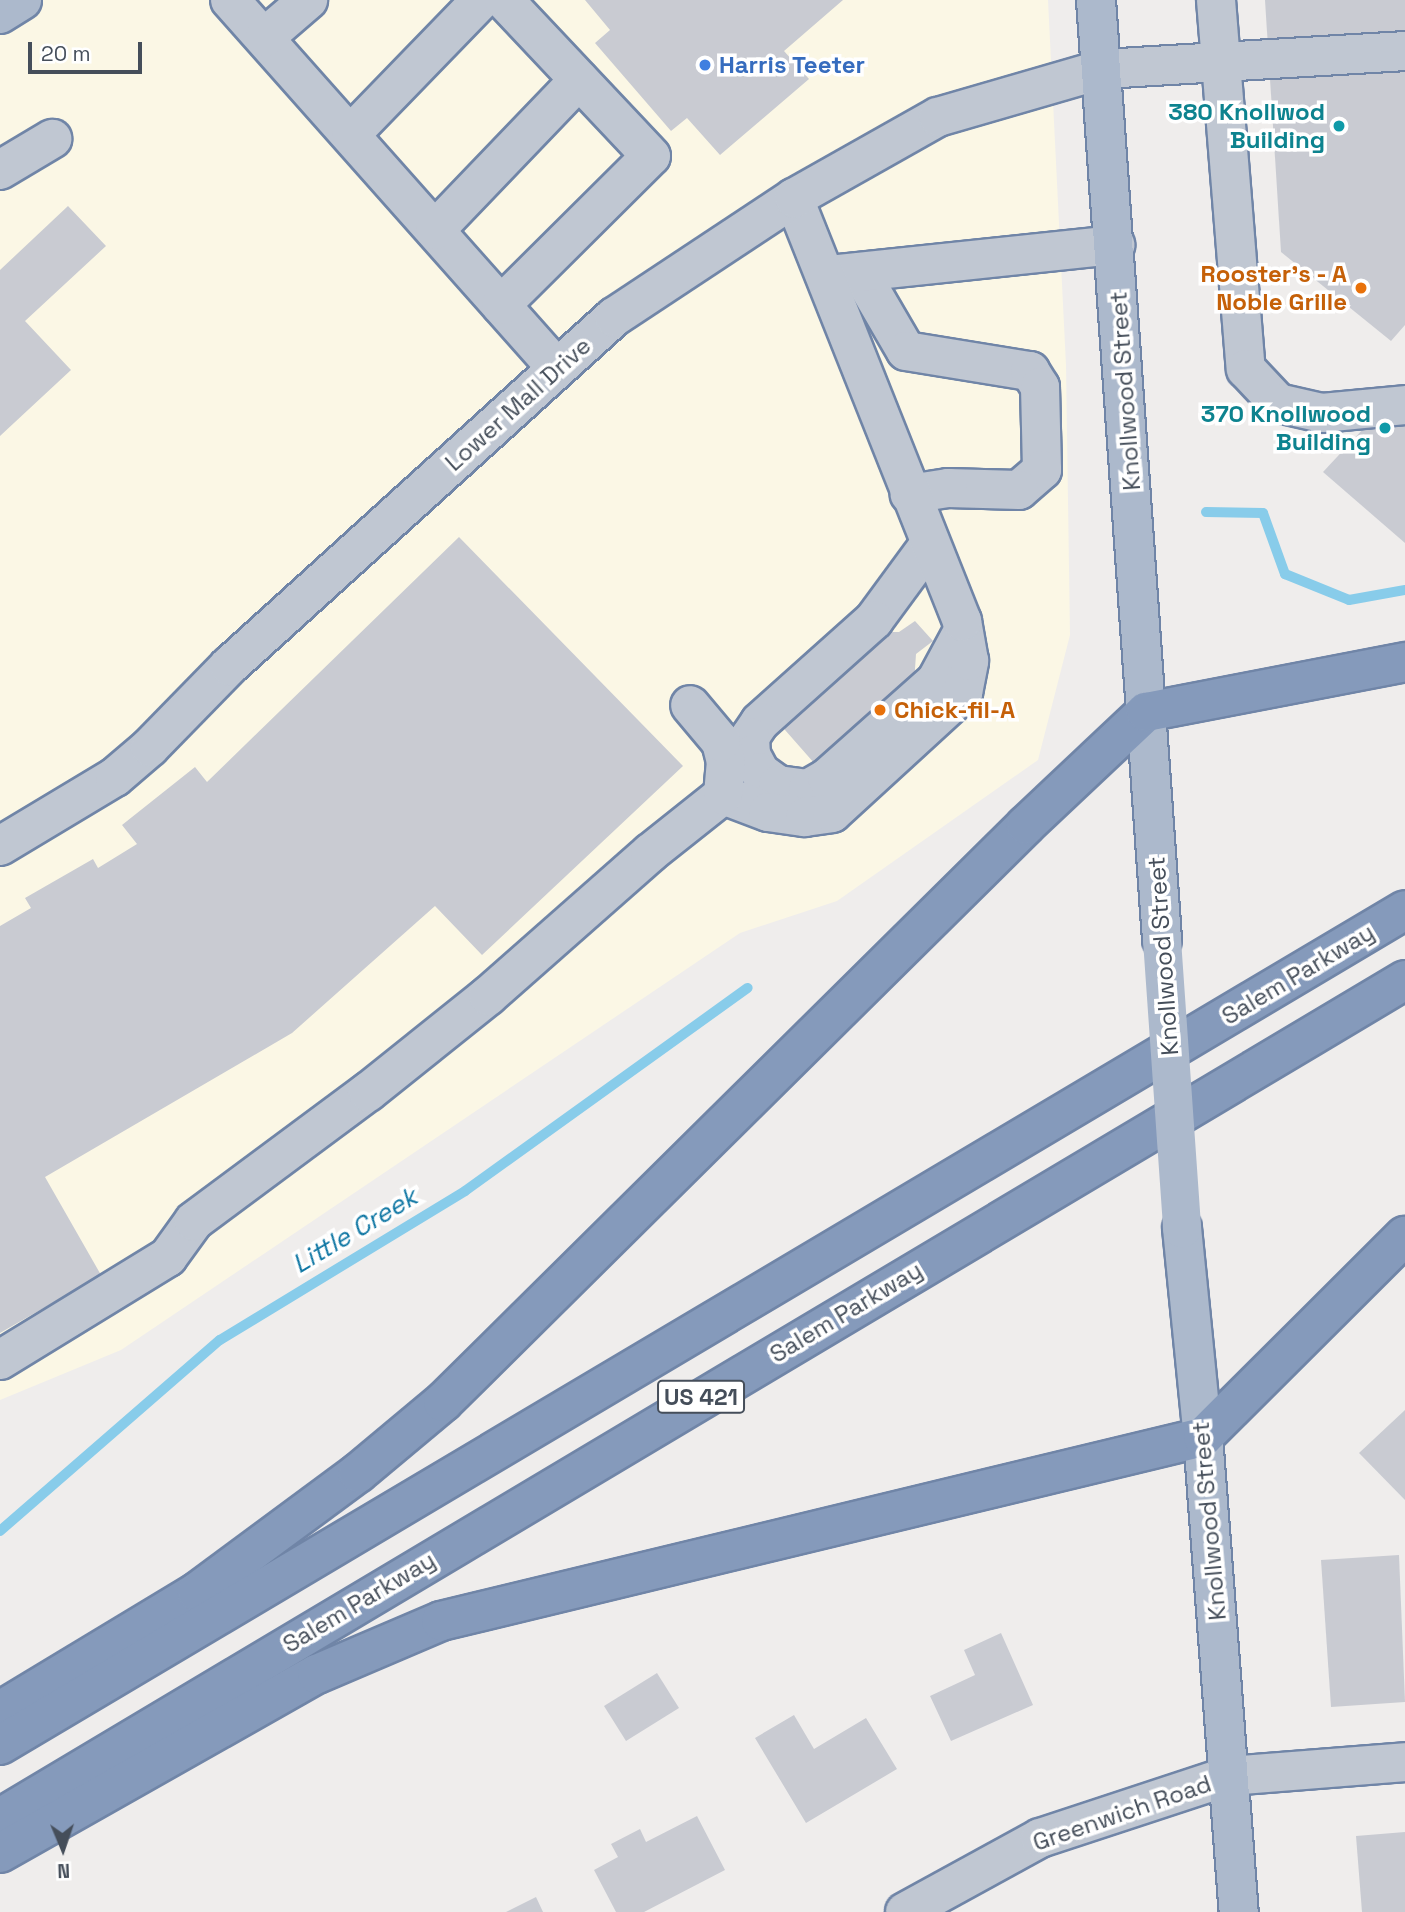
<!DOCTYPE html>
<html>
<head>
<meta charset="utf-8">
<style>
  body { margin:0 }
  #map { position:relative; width:1405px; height:1912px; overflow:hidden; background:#efedec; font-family:"Space Grotesk",sans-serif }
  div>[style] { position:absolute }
  .commercial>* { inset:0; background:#fbf7e5 }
  .stream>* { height:10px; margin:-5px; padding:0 5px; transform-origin:5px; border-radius:5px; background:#88ccea }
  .building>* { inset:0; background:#c9cbd2 }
  .roads { filter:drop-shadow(2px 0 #7085a7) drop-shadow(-2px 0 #7085a7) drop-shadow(0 2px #7085a7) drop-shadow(0 -2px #7085a7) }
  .minor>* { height:38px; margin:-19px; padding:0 19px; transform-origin:19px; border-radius:19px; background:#c0c7d2 }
  .major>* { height:38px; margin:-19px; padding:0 19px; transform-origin:19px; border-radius:19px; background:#acb9cc }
  .highway>* { height:38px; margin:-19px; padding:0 19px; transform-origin:19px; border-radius:19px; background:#859abb }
  .major-bridge>* { height:38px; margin:-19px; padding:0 19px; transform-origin:19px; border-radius:19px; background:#acb9cc }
  .dots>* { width:19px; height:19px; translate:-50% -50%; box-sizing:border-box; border:4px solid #fff; border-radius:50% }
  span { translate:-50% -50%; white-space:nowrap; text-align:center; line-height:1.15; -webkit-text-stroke:7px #fff; paint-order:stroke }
  .shield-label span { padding:2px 5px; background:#fff; border:2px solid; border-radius:5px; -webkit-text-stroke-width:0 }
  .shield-label { font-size:23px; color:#454e5a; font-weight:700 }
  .shop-label { font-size:24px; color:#366cbe; font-weight:700 }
  .left { translate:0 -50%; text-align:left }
  .culture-label { font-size:24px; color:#0d838f; font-weight:700 }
  .right { translate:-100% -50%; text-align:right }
  .food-label { font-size:24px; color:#c56008; font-weight:700 }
  .street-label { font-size:24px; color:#454e5a }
  .water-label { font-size:26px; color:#0e76a3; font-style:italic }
  .north { position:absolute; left:28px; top:1814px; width:70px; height:70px; -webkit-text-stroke:5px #fff; paint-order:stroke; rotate:178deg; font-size:19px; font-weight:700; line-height:28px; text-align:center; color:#454e5a }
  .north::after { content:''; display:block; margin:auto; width:24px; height:32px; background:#454e5a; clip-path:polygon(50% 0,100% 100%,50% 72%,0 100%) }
  .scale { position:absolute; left:28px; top:42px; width:114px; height:32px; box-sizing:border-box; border:4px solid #454e5a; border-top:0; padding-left:9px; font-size:21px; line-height:24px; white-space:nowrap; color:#454e5a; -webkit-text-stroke:5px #fff; paint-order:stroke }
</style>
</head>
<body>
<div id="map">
  <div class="commercial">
    <div style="clip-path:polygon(0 0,1048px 0,1066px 365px,1070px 635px,1038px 760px,837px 901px,740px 933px,121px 1350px,0 1400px)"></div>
  </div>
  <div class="stream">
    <div style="left:1206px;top:512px;width:57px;rotate:1deg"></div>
    <div style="left:1263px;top:513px;width:65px;rotate:70.2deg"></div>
    <div style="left:1285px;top:574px;width:69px;rotate:22.1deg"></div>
    <div style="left:1349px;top:600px;width:57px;rotate:-10.1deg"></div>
    <div style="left:0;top:1531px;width:291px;rotate:-41deg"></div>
    <div style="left:220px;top:1340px;width:287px;rotate:-31.3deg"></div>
    <div style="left:465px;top:1191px;width:348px;rotate:-35.7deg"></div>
  </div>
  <div class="building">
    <div style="clip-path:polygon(585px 0,843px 0,784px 51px,809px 79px,720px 155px,687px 118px,671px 131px,595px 43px,610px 30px)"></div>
    <div style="clip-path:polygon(1265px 0,1405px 0,1405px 325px,1391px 341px,1281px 252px)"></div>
    <div style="clip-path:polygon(68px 206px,106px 246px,25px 321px,71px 370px,0 436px,0 270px)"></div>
    <div style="clip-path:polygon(1405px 384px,1405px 543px,1323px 472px)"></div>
    <div style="clip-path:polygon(459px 537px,683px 766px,482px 955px,435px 906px,292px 1033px,45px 1177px,101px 1275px,0 1333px,0 926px,31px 908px,25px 898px,93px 859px,98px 868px,137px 844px,122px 825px,195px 767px,207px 782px)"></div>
    <div style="clip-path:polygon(915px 621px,933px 641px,916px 654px,914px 684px,822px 772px,778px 722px,878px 632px,899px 632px)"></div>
    <div style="clip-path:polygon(1405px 1410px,1405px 1500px,1359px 1453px)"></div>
    <div style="clip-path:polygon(1399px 1555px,1405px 1702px,1331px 1707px,1321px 1560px)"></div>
    <div style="clip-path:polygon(1001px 1633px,1033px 1705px,951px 1741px,930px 1696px,975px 1675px,964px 1650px)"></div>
    <div style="clip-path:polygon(657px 1673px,679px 1708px,626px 1741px,604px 1706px)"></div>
    <div style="clip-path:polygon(794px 1715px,814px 1749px,866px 1718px,897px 1769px,806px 1823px,755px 1738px)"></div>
    <div style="clip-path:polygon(697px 1816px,725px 1870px,644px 1912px,616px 1912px,594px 1870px,618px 1857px,611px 1844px,640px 1829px,646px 1842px)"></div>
    <div style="clip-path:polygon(1405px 1832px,1405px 1912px,1362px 1912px,1356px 1836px)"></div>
    <div style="clip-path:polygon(536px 1897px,543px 1912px,506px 1912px)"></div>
  </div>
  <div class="roads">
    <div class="minor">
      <div style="left:230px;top:0;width:492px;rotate:48.4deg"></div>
      <div style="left:1216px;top:0;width:370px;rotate:85.4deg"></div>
      <div style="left:1246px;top:369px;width:47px;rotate:46.7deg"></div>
      <div style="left:1278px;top:403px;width:45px;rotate:12.8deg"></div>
      <div style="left:1322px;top:413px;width:83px;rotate:-5.5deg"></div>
      <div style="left:265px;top:37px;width:57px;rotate:-40.7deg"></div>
      <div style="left:351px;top:134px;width:187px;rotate:-45.9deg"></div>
      <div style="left:0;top:170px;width:61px;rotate:-30.8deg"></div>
      <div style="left:435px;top:230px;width:208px;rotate:-46.2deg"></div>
      <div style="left:860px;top:272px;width:91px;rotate:59.8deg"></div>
      <div style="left:906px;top:351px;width:126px;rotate:9.2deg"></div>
      <div style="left:1030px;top:371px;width:19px;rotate:58deg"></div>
      <div style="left:1040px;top:387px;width:83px;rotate:88.6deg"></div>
      <div style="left:1042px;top:470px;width:30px;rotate:139deg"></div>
      <div style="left:1019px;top:490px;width:71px;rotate:-178.4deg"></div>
      <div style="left:948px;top:488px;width:39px;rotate:171deg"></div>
      <div style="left:839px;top:274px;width:278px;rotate:-6deg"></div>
      <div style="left:501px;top:305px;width:211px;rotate:-44.8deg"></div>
      <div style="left:651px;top:156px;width:214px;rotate:-133.3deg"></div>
      <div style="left:929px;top:545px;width:93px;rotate:126.3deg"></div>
      <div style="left:874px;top:620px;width:153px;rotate:138.2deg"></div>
      <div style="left:760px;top:722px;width:18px;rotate:124deg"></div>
      <div style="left:750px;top:737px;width:18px;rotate:87deg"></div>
      <div style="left:751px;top:755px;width:19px;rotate:62deg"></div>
      <div style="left:760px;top:772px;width:22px;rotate:36deg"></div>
      <div style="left:778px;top:785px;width:30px;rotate:8deg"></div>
      <div style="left:808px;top:789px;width:22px;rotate:-30deg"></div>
      <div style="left:827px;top:778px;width:146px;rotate:-41.7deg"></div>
      <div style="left:936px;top:681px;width:57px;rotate:-61.6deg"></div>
      <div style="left:723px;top:795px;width:48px;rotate:20.7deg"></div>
      <div style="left:768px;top:812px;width:37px;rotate:8deg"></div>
      <div style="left:805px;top:817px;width:27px;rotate:-8deg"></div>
      <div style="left:832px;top:813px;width:178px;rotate:-42.5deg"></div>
      <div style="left:963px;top:693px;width:33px;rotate:-79deg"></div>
      <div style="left:969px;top:661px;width:41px;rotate:-99.9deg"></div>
      <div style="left:962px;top:621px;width:455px;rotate:-111.7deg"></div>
      <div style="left:0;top:846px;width:134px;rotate:-31deg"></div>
      <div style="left:115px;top:777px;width:46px;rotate:-40.6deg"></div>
      <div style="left:150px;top:747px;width:113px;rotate:-45.7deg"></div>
      <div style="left:229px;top:666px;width:520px;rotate:-42.19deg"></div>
      <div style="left:614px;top:317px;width:216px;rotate:-33.5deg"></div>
      <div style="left:794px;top:198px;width:165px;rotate:-29.4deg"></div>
      <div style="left:938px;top:117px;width:172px;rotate:-16.2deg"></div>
      <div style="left:1103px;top:69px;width:303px;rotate:-3.4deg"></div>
      <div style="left:0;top:1360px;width:197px;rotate:-31.5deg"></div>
      <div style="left:168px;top:1257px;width:44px;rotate:-54.2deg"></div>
      <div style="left:194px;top:1221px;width:217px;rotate:-36.6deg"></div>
      <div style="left:368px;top:1092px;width:154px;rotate:-38.7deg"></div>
      <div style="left:488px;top:996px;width:216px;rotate:-41.4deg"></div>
      <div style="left:650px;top:853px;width:93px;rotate:-38.5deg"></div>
      <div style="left:723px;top:795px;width:33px;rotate:-85deg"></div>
      <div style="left:726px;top:762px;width:21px;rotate:-104deg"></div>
      <div style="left:721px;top:742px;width:48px;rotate:-130deg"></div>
      <div style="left:905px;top:1912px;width:154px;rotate:-28.7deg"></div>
      <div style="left:1040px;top:1838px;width:199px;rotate:-18.2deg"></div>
      <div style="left:1229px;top:1776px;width:177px;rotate:-4.5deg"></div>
    </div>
    <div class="major">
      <div style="left:1096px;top:0;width:942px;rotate:85.98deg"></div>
      <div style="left:0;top:14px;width:26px;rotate:-32deg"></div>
      <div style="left:1182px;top:1228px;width:210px;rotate:84.3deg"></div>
      <div style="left:1203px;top:1437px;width:476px;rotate:85.7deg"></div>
    </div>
    <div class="highway">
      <div style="left:0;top:1711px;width:230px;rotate:-31.1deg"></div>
      <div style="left:197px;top:1592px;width:200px;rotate:-36.5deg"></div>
      <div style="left:358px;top:1473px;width:111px;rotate:-39.9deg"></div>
      <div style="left:443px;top:1402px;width:820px;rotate:-44.7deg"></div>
      <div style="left:1026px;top:825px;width:165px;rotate:-43.3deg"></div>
      <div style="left:1146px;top:712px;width:264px;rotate:-10.9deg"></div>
      <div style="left:0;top:1745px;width:1634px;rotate:-30.72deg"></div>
      <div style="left:0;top:1818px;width:1636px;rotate:-30.81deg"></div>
      <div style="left:0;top:1853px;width:364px;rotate:-29.5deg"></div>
      <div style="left:317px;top:1674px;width:135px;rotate:-23.1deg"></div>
      <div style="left:441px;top:1621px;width:784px;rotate:-13.58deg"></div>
      <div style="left:1203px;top:1437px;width:285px;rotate:-44.9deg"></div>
    </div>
  </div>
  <div class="major-bridge">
    <div style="left:1162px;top:940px;width:289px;rotate:86deg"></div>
  </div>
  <div class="dots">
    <div style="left:705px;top:65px;background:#3f7fe0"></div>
    <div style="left:1339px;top:126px;background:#0f9aa8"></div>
    <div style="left:1361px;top:288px;background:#e8710a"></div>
    <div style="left:1385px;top:428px;background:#0f9aa8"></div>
    <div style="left:880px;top:710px;background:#e8710a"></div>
  </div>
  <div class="shield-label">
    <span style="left:701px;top:1397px">US 421</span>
  </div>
  <div class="shop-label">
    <span class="left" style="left:719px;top:65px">Harris Teeter</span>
  </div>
  <div class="culture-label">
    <span class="right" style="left:1325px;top:126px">380 Knollwod<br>Building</span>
    <span class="right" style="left:1371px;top:428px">370 Knollwood<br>Building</span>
  </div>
  <div class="food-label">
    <span class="right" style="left:1347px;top:288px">Rooster's - A<br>Noble Grille</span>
    <span class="left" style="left:894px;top:710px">Chick-fil-A</span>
  </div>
  <div class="street-label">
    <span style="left:1125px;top:391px;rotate:-94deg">Knollwood Street</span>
    <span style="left:518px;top:404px;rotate:-42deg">Lower Mall Drive</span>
    <span style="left:1163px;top:956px;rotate:-94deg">Knollwood Street</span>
    <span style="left:1298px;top:974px;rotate:-31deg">Salem Parkway</span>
    <span style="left:846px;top:1312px;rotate:-31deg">Salem Parkway</span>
    <span style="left:1209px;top:1521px;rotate:-95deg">Knollwood Street</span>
    <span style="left:359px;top:1602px;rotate:-31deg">Salem Parkway</span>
    <span style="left:1122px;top:1813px;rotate:-19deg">Greenwich Road</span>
  </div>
  <div class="water-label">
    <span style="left:355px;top:1231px;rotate:-31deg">Little Creek</span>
  </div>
  <div class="north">N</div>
  <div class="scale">20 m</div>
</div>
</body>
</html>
